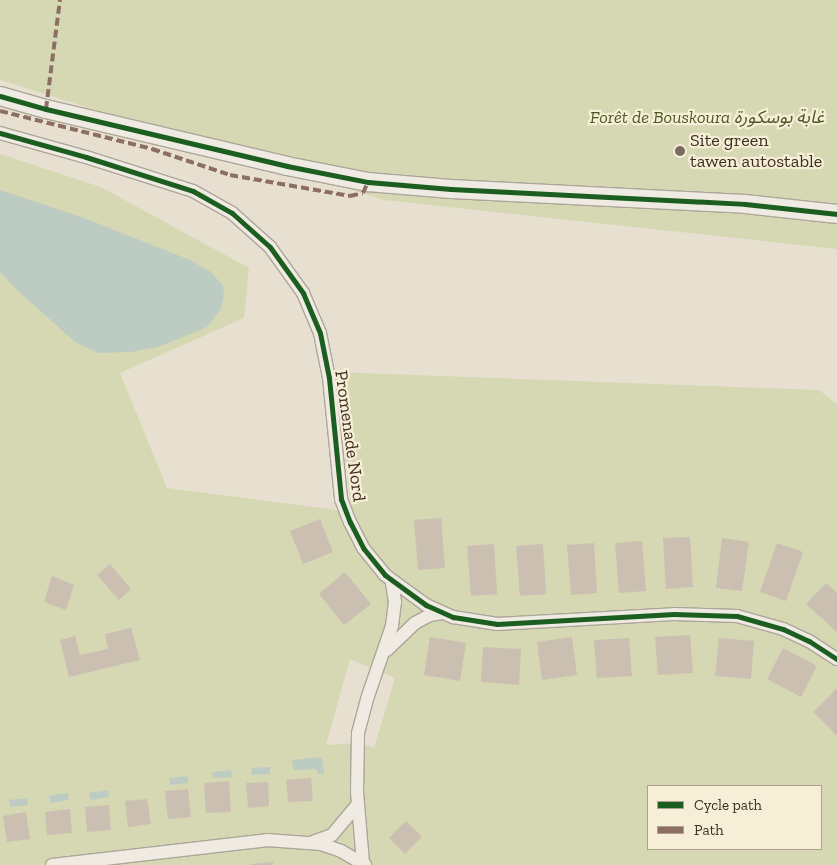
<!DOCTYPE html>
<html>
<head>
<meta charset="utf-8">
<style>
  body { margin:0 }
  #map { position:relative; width:837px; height:865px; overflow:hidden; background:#e7e0d1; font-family:"Zilla Slab","Noto Sans Arabic",serif }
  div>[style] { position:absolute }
  .green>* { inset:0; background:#d6d7b3 }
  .water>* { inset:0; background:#bcccc2 }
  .building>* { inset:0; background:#cbbfb2 }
  .roads { filter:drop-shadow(1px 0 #ada599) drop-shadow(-1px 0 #ada599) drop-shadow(0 1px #ada599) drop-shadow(0 -1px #ada599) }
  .street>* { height:12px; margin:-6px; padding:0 6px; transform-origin:6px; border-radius:6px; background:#efebe3 }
  .secondary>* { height:18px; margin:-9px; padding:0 9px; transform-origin:9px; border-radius:9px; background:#efebe3 }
  .quiet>* { height:4px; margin-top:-2px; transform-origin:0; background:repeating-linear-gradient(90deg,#8d6e63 0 8px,transparent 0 12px) }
  .cycleway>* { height:5px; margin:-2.5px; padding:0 2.5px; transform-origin:2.5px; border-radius:2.5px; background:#1b5e20 }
  .dots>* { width:14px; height:14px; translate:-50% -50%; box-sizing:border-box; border:2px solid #f7eed8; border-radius:50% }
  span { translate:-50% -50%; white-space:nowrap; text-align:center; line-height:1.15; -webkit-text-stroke:4.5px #f7eed8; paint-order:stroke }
  .park-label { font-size:18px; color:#4d5a26; font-style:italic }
  .poi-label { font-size:18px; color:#3d2e20 }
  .left { translate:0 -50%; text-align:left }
  .street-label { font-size:18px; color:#3d2e20 }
  .legend { position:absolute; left:647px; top:785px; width:175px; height:65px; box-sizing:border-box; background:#f7eed8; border:1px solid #ada18e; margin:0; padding:6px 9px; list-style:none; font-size:15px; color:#3d2e20 }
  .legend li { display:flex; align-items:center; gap:10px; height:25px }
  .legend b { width:25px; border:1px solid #ada18e }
</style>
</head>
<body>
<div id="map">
  <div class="green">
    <div style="clip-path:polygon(0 0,837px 0,837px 249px,384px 200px,0 80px)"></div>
    <div style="clip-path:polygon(evenodd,0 154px,101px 187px,249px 268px,244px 318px,120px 373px,167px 488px,352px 512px,333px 372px,819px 390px,837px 404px,837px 865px,0 865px,0 154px,350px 659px,395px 678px,374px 748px,361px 743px,326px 745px,350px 659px,0 154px,648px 786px,821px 786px,821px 849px,648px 849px,648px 786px)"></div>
  </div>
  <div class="water">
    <div style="clip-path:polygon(0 190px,84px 218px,190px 260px,211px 272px,223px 286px,224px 295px,221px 309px,207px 327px,158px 347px,131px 352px,98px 353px,75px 342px,17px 290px,0 272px)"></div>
    <div style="clip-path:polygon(322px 757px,324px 774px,318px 774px,316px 769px,294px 770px,292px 760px)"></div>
    <div style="clip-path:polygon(270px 767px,270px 774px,252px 775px,251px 768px)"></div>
    <div style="clip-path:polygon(231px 770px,232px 777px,213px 778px,212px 772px)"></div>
    <div style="clip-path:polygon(188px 776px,188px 783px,170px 785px,169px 778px)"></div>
    <div style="clip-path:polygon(108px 790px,109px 797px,91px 800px,89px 793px)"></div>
    <div style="clip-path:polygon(68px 793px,69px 800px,51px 803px,49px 796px)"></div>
    <div style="clip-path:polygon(27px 798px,28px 805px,10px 807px,9px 800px)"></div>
  </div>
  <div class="building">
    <div style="clip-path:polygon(441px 518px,445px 568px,418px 570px,414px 520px)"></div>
    <div style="clip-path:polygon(320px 519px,333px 552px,303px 564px,290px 531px)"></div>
    <div style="clip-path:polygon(690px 537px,693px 587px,666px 589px,663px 538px)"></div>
    <div style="clip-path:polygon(722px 538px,749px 542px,742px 591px,716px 588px)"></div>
    <div style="clip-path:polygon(642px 541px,646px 591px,619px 593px,615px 543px)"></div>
    <div style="clip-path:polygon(594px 543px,597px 593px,571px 595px,567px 545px)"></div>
    <div style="clip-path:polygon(777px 543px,803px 552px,786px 601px,760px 592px)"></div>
    <div style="clip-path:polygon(494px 544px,497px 594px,471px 596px,467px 546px)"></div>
    <div style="clip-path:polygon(543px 544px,546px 594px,520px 596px,516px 546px)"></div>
    <div style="clip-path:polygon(110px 564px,131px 589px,119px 600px,97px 575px)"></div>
    <div style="clip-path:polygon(345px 572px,371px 604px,344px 625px,319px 594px)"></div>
    <div style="clip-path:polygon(52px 576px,74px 585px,66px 610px,44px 602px)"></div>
    <div style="clip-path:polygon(826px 583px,837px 593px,837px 632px,806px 604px)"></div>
    <div style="clip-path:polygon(131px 628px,140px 660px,69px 677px,60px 640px,75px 636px,80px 655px,108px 649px,105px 634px)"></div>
    <div style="clip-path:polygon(690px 635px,693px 673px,658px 675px,655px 637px)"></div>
    <div style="clip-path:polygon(430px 637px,466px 643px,460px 681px,424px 675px)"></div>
    <div style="clip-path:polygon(572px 637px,577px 675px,542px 680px,537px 642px)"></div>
    <div style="clip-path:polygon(629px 638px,632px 676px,597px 678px,594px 640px)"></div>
    <div style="clip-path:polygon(719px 638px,754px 641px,751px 679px,715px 676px)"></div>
    <div style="clip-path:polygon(483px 647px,521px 649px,519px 685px,481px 682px)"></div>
    <div style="clip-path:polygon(783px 648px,817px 666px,801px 697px,767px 679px)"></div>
    <div style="clip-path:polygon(837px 688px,837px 736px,813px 712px)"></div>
    <div style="clip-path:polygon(311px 778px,313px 801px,288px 802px,286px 780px)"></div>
    <div style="clip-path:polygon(229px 781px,231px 812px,206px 813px,204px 783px)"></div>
    <div style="clip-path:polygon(268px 782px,269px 806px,248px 808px,246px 783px)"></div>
    <div style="clip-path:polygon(188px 789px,191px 817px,168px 819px,165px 791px)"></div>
    <div style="clip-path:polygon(147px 799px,151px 824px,128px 827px,125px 801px)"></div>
    <div style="clip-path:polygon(109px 805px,111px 830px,87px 832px,85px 807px)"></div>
    <div style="clip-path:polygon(70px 809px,72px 833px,47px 835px,45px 812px)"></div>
    <div style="clip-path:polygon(26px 812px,30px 839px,7px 842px,3px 816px)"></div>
    <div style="clip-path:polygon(406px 821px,422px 837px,405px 854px,389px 838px)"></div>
    <div style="clip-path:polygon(273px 862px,273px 865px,250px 865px,250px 864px)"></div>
  </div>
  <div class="roads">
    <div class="street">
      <div style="left:0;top:133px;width:89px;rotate:15.6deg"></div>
      <div style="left:86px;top:157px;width:112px;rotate:17.6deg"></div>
      <div style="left:193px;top:191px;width:45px;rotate:29.4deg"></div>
      <div style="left:232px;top:213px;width:51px;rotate:41.8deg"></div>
      <div style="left:270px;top:247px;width:57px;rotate:54.3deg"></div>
      <div style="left:303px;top:293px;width:43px;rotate:67deg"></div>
      <div style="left:320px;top:333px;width:46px;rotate:78.7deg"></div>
      <div style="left:329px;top:378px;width:122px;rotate:84.3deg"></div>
      <div style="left:341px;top:499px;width:25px;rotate:69deg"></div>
      <div style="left:350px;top:522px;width:30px;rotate:63deg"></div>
      <div style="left:364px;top:549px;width:33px;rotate:51deg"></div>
      <div style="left:385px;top:575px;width:51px;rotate:36.2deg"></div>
      <div style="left:426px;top:605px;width:30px;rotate:24deg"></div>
      <div style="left:453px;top:617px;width:45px;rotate:9deg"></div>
      <div style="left:497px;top:624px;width:177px;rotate:-3.2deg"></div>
      <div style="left:674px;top:614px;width:63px;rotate:1.8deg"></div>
      <div style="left:737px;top:616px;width:48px;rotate:15.8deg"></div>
      <div style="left:783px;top:629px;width:29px;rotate:25deg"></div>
      <div style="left:809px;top:641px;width:33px;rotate:33deg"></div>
      <div style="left:387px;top:650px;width:39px;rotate:-44deg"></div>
      <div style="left:415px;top:623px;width:17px;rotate:-28deg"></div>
      <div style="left:430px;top:615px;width:12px;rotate:-9deg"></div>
      <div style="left:313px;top:842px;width:20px;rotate:-20deg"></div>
      <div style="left:332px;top:835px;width:39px;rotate:-50deg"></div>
      <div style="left:363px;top:863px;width:71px;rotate:-94.8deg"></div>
      <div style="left:357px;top:792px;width:59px;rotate:-89deg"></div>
      <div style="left:358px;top:733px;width:38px;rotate:-75deg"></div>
      <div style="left:368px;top:696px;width:74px;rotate:-71.1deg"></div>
      <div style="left:392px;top:626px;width:24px;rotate:-83deg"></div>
      <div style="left:395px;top:602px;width:20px;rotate:-99deg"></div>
      <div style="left:52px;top:865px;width:216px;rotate:-6.6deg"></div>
      <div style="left:267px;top:840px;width:54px;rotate:4.2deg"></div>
      <div style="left:321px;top:844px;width:21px;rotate:19deg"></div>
      <div style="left:341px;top:851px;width:28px;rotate:30deg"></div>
    </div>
    <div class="secondary">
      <div style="left:0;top:96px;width:48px;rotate:15.8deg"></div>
      <div style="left:46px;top:109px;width:248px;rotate:13.3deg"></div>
      <div style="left:287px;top:166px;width:83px;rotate:11.2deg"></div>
      <div style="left:368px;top:182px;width:83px;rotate:4.8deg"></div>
      <div style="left:451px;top:189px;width:294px;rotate:2.9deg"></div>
      <div style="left:745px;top:204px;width:93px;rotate:6.2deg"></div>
    </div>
  </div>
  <div class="quiet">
    <div style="left:46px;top:109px;width:110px;rotate:-82.7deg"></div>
    <div style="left:0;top:111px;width:157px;rotate:14deg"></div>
    <div style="left:152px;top:149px;width:82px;rotate:18.4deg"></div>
    <div style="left:230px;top:175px;width:122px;rotate:9.9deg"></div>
    <div style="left:350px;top:196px;width:13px;rotate:-13deg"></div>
    <div style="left:363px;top:193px;width:12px;rotate:-66deg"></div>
  </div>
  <div class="cycleway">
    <div style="left:0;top:96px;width:48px;rotate:15.8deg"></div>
    <div style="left:46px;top:109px;width:248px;rotate:13.3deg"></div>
    <div style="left:287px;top:166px;width:83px;rotate:11.2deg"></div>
    <div style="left:368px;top:182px;width:83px;rotate:4.8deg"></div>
    <div style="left:451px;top:189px;width:294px;rotate:2.9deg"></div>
    <div style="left:745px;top:204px;width:93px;rotate:6.2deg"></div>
    <div style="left:0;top:133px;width:89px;rotate:15.6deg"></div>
    <div style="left:86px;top:157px;width:112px;rotate:17.6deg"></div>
    <div style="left:193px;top:191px;width:45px;rotate:29.4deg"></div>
    <div style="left:232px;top:213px;width:51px;rotate:41.8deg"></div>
    <div style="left:270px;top:247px;width:57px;rotate:54.3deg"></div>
    <div style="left:303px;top:293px;width:43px;rotate:67deg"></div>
    <div style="left:320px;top:333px;width:46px;rotate:78.7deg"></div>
    <div style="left:329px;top:378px;width:122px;rotate:84.3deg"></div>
    <div style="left:341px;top:499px;width:25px;rotate:69deg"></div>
    <div style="left:350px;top:522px;width:30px;rotate:63deg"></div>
    <div style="left:364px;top:549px;width:33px;rotate:51deg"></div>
    <div style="left:385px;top:575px;width:51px;rotate:36.2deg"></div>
    <div style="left:426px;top:605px;width:30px;rotate:24deg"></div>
    <div style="left:453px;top:617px;width:45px;rotate:9deg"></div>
    <div style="left:497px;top:624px;width:177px;rotate:-3.2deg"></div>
    <div style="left:674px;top:614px;width:63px;rotate:1.8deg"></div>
    <div style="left:737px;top:616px;width:48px;rotate:15.8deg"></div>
    <div style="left:783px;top:629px;width:29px;rotate:25deg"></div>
    <div style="left:809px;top:641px;width:33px;rotate:33deg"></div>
  </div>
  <div class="dots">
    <div style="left:680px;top:151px;background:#786c5e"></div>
  </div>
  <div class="park-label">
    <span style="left:707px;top:117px">Forêt de Bouskoura غابة بوسكورة</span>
  </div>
  <div class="poi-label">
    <span class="left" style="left:690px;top:151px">Site green<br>tawen autostable</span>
  </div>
  <div class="street-label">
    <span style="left:350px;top:436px;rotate:82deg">Promenade Nord</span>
  </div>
  <ul class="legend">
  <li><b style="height:6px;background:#1b5e20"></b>Cycle path</li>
  <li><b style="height:6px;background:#8d6e63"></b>Path</li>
  </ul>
</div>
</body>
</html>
